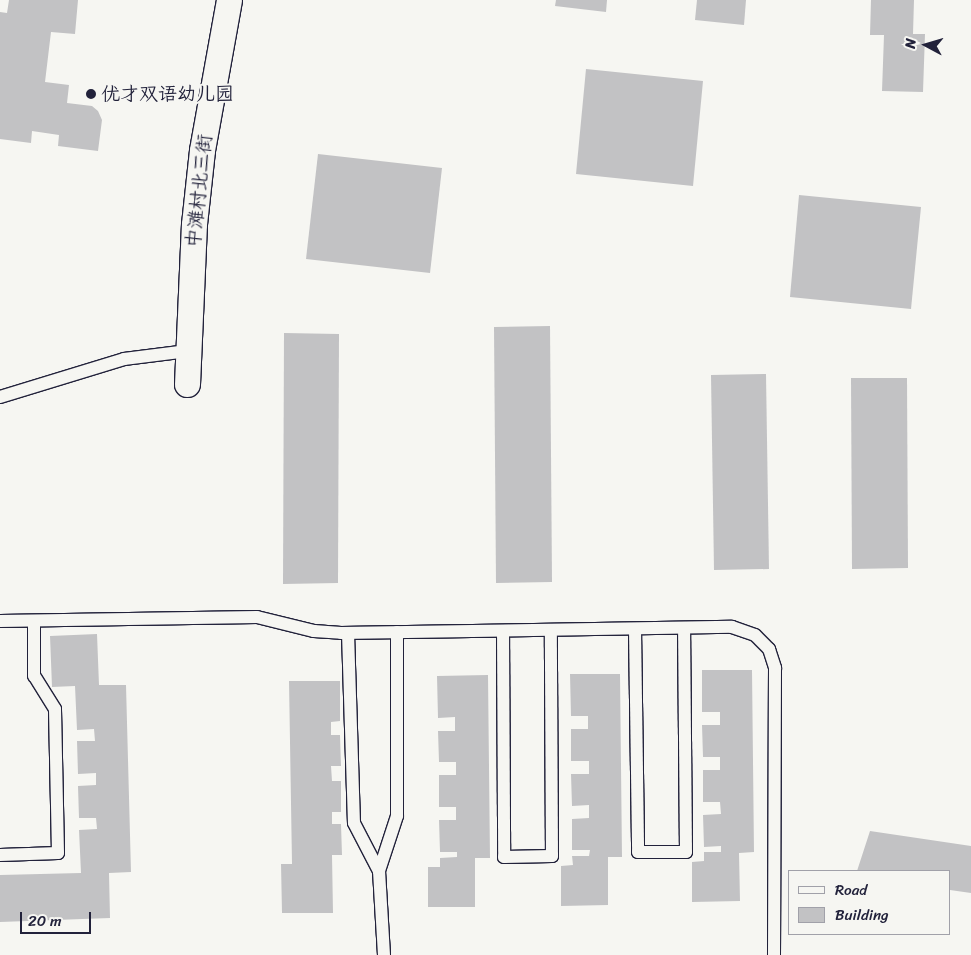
<!DOCTYPE html>
<html>
<head>
<meta charset="utf-8">
<style>
  body { margin:0 }
  #map { position:relative; width:971px; height:955px; overflow:hidden; background:#f6f6f2; font-family:Sriracha,"LXGW WenKai TC",sans-serif }
  div>[style] { position:absolute }
  .building>* { inset:0; background:#c2c2c4 }
  .roads { filter:drop-shadow(1px 0 #22223b) drop-shadow(-1px 0 #22223b) drop-shadow(0 1px #22223b) drop-shadow(0 -1px #22223b) }
  .lane>* { height:12px; margin:-6px; padding:0 6px; transform-origin:6px; border-radius:6px; background:#f6f6f2 }
  .street>* { height:25px; margin:-12.5px; padding:0 12.5px; transform-origin:12.5px; border-radius:12.5px; background:#f6f6f2 }
  .dots>* { width:14px; height:14px; translate:-50% -50%; box-sizing:border-box; border:2px solid #f6f6f2; border-radius:50% }
  span { translate:-50% -50%; white-space:nowrap; text-align:center; line-height:1.15; -webkit-text-stroke:4px #f6f6f2; paint-order:stroke }
  .poi-label { font-size:19px; color:#22223b }
  .left { translate:0 -50%; text-align:left }
  .street-label { font-size:19px; color:#22223b }
  .legend { position:absolute; left:788px; top:870px; width:162px; height:65px; box-sizing:border-box; background:#f6f6f2; border:1px solid #a1a1a9; margin:0; padding:6px 9px; list-style:none; font-size:15px; color:#22223b }
  .legend li { display:flex; align-items:center; gap:10px; height:25px }
  .legend b { width:25px; border:1px solid #a1a1a9 }
  .north { position:absolute; left:901px; top:20px; width:50px; height:50px; -webkit-text-stroke:4px #f6f6f2; paint-order:stroke; rotate:276deg; font-size:14px; font-weight:700; line-height:20px; text-align:center; color:#22223b }
  .north::after { content:''; display:block; margin:auto; width:18px; height:22px; background:#22223b; clip-path:polygon(50% 0,100% 100%,50% 72%,0 100%) }
  .scale { position:absolute; left:20px; top:912px; width:71px; height:22px; box-sizing:border-box; border:2px solid #22223b; border-top:0; padding-left:6px; font-size:15px; line-height:18px; white-space:nowrap; color:#22223b; -webkit-text-stroke:4px #f6f6f2; paint-order:stroke }
</style>
</head>
<body>
<div id="map">
  <div class="building">
    <div style="clip-path:polygon(9px 0,78px 0,75px 34px,51px 32px,45px 82px,69px 85px,67px 103px,92px 106px,98px 111px,102px 120px,98px 151px,58px 146px,59px 135px,32px 131px,31px 143px,0 139px,0 12px,7px 13px)"></div>
    <div style="clip-path:polygon(556px 0,607px 0,606px 12px,555px 6px)"></div>
    <div style="clip-path:polygon(697px 0,746px 0,744px 25px,695px 20px)"></div>
    <div style="clip-path:polygon(871px 0,914px 0,913px 34px,925px 34px,923px 92px,882px 91px,884px 35px,870px 35px)"></div>
    <div style="clip-path:polygon(586px 69px,703px 81px,693px 186px,576px 174px)"></div>
    <div style="clip-path:polygon(318px 154px,442px 168px,430px 273px,306px 259px)"></div>
    <div style="clip-path:polygon(799px 195px,921px 207px,911px 309px,790px 297px)"></div>
    <div style="clip-path:polygon(550px 326px,552px 582px,496px 583px,494px 327px)"></div>
    <div style="clip-path:polygon(284px 333px,339px 334px,338px 583px,283px 584px)"></div>
    <div style="clip-path:polygon(766px 374px,769px 569px,714px 570px,711px 375px)"></div>
    <div style="clip-path:polygon(851px 378px,907px 378px,908px 568px,852px 569px)"></div>
    <div style="clip-path:polygon(97px 634px,99px 685px,126px 685px,131px 872px,109px 873px,110px 918px,0 922px,0 875px,81px 873px,79px 830px,97px 829px,96px 818px,79px 818px,78px 786px,96px 785px,96px 773px,78px 774px,77px 741px,95px 741px,94px 729px,77px 730px,75px 686px,52px 687px,50px 636px)"></div>
    <div style="clip-path:polygon(702px 670px,752px 670px,754px 852px,739px 853px,740px 901px,692px 902px,692px 862px,704px 861px,704px 852px,721px 852px,721px 846px,704px 847px,703px 815px,721px 814px,720px 802px,703px 802px,703px 770px,720px 770px,720px 757px,703px 757px,702px 725px,720px 725px,720px 712px,702px 712px)"></div>
    <div style="clip-path:polygon(570px 674px,620px 674px,622px 857px,608px 857px,608px 905px,561px 906px,561px 866px,573px 865px,572px 856px,589px 856px,590px 850px,572px 850px,572px 819px,589px 818px,589px 805px,572px 806px,571px 774px,589px 774px,589px 761px,571px 761px,571px 729px,588px 729px,588px 716px,571px 716px)"></div>
    <div style="clip-path:polygon(488px 675px,490px 858px,475px 858px,475px 907px,428px 907px,428px 867px,440px 867px,440px 858px,457px 857px,457px 852px,440px 852px,439px 820px,456px 820px,456px 807px,439px 807px,439px 775px,456px 775px,456px 762px,439px 762px,438px 731px,455px 731px,455px 717px,438px 718px,437px 676px)"></div>
    <div style="clip-path:polygon(289px 681px,340px 681px,340px 721px,331px 722px,331px 735px,340px 735px,341px 766px,331px 766px,332px 781px,341px 781px,341px 812px,332px 812px,332px 824px,341px 824px,342px 855px,332px 855px,333px 913px,282px 913px,281px 864px,292px 864px)"></div>
    <div style="clip-path:polygon(870px 831px,971px 846px,971px 893px,950px 890px,950px 871px,857px 871px)"></div>
  </div>
  <div class="roads">
    <div class="lane">
      <div style="left:0;top:397px;width:130px;rotate:-17deg"></div>
      <div style="left:124px;top:359px;width:64px;rotate:-7.2deg"></div>
      <div style="left:0;top:621px;width:257px;rotate:-0.9deg"></div>
      <div style="left:257px;top:617px;width:59px;rotate:13.8deg"></div>
      <div style="left:314px;top:631px;width:27px;rotate:4deg"></div>
      <div style="left:341px;top:633px;width:391px;rotate:-0.9deg"></div>
      <div style="left:732px;top:627px;width:24px;rotate:19deg"></div>
      <div style="left:755px;top:635px;width:20px;rotate:45deg"></div>
      <div style="left:769px;top:649px;width:20px;rotate:72deg"></div>
      <div style="left:775px;top:668px;width:287px;rotate:90.2deg"></div>
      <div style="left:635px;top:629px;width:223px;rotate:89.2deg"></div>
      <div style="left:638px;top:852px;width:48px"></div>
      <div style="left:686px;top:852px;width:224px;rotate:-90.5deg"></div>
      <div style="left:503px;top:631px;width:226px;rotate:89.7deg"></div>
      <div style="left:504px;top:857px;width:48px;rotate:-1.2deg"></div>
      <div style="left:552px;top:856px;width:226px;rotate:-90.3deg"></div>
      <div style="left:348px;top:633px;width:190px;rotate:88.2deg"></div>
      <div style="left:354px;top:823px;width:54px;rotate:62.5deg"></div>
      <div style="left:0;top:855px;width:58px;rotate:-2deg"></div>
      <div style="left:58px;top:853px;width:144px;rotate:-91.2deg"></div>
      <div style="left:55px;top:709px;width:39px;rotate:-122deg"></div>
      <div style="left:34px;top:676px;width:55px;rotate:-90deg"></div>
      <div style="left:384px;top:955px;width:84px;rotate:-93.4deg"></div>
      <div style="left:379px;top:871px;width:58px;rotate:-71.9deg"></div>
      <div style="left:397px;top:816px;width:184px;rotate:-90deg"></div>
    </div>
    <div class="street">
      <div style="left:187px;top:384px;width:160px;rotate:-87.5deg"></div>
      <div style="left:194px;top:224px;width:74px;rotate:-83.8deg"></div>
      <div style="left:202px;top:150px;width:152px;rotate:-79.8deg"></div>
    </div>
  </div>
  <div class="dots">
    <div style="left:91px;top:94px;background:#22223b"></div>
  </div>
  <div class="poi-label">
    <span class="left" style="left:101px;top:94px">优才双语幼儿园</span>
  </div>
  <div class="street-label">
    <span style="left:199px;top:191px;rotate:-84deg">中滩村北三街</span>
  </div>
  <ul class="legend">
  <li><b style="height:6px;background:#f6f6f2"></b>Road</li>
  <li><b style="height:14px;background:#c2c2c4"></b>Building</li>
  </ul>
  <div class="north">N</div>
  <div class="scale">20 m</div>
</div>
</body>
</html>
